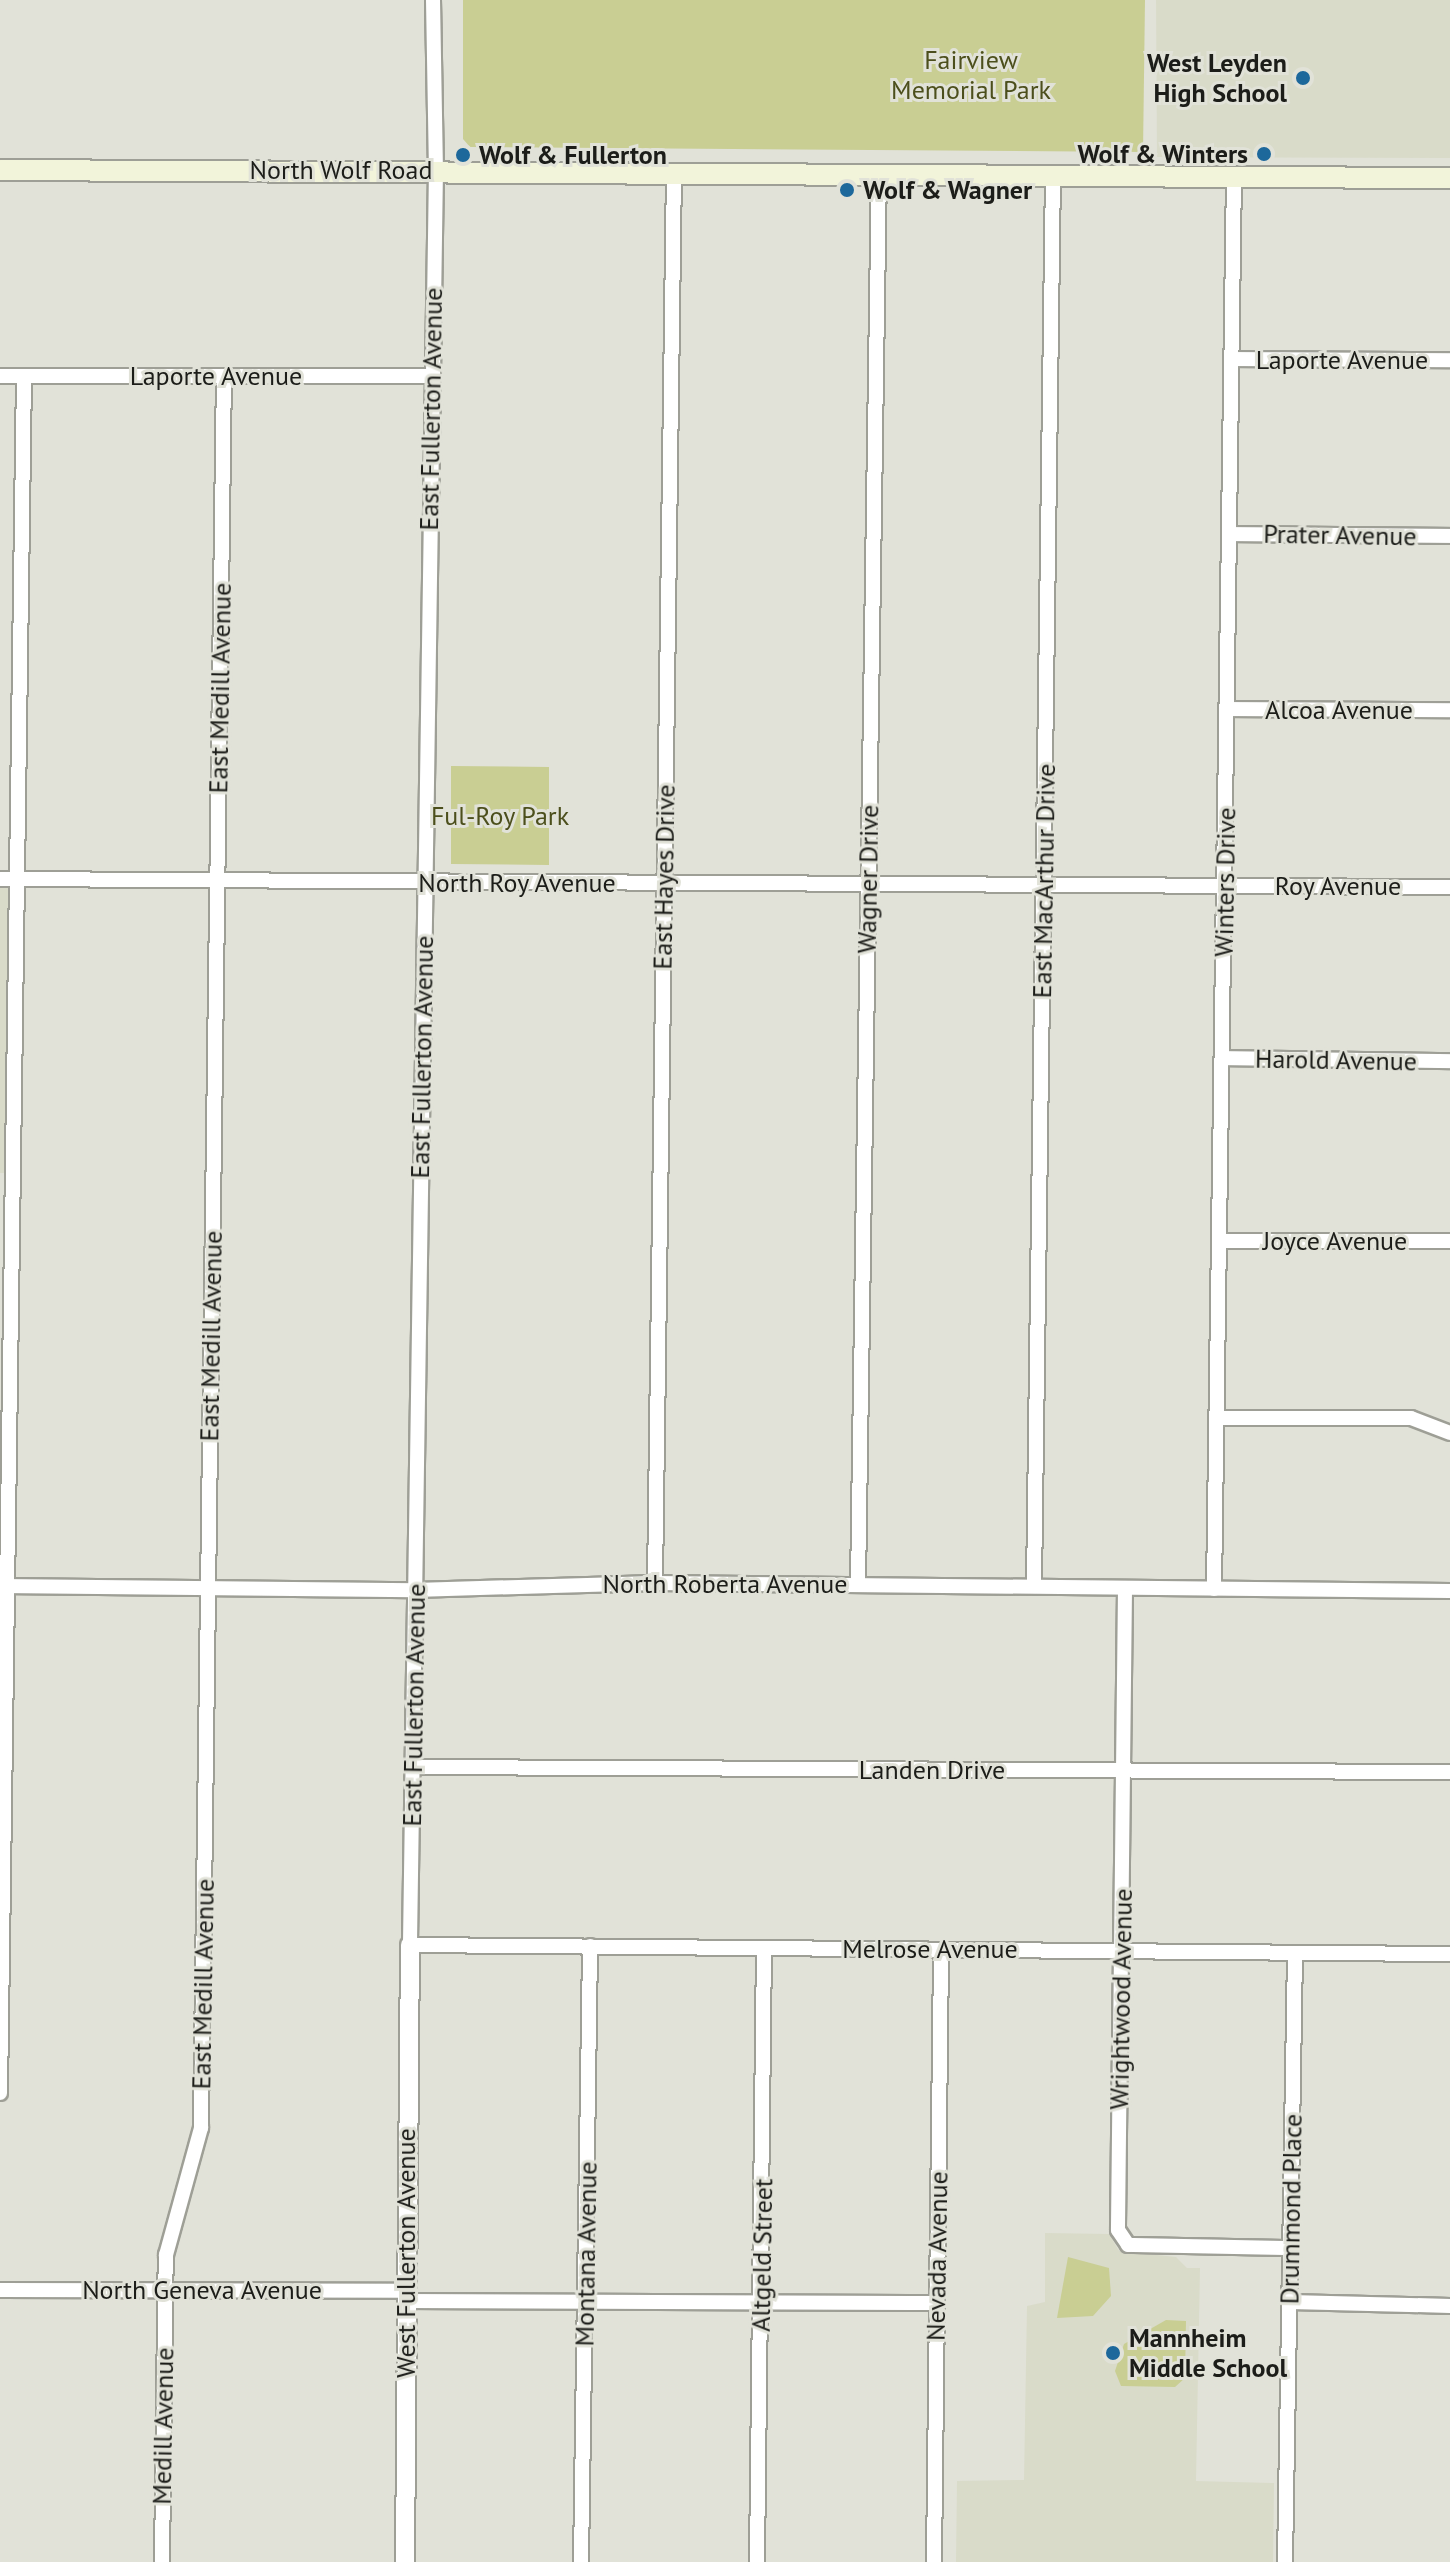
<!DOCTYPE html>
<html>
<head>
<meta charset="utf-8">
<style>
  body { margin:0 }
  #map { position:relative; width:1450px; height:2562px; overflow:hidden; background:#e1e2d8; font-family:"PT Sans",sans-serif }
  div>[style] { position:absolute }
  .built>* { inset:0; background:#d9dbc9 }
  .green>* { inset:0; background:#c9ce93 }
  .roads { filter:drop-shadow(2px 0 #9e9f96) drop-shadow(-2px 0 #9e9f96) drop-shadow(0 2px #9e9f96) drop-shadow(0 -2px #9e9f96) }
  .minor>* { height:14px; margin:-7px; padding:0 7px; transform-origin:7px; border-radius:7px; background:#fff }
  .tertiary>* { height:18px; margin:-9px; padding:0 9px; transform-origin:9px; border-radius:9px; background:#fff }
  .secondary>* { height:20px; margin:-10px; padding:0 10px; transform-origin:10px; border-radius:10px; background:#f2f4da }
  .dots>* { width:22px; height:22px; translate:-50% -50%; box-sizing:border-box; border:4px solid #e1e2d8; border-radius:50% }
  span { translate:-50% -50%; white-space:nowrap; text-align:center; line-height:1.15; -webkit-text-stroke:6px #e1e2d8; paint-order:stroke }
  .park-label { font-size:26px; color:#4c4f1c }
  .poi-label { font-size:26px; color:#1c1d19; font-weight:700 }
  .right { translate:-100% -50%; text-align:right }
  .left { translate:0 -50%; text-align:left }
  .street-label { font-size:26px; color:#1c1d19 }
</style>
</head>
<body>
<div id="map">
  <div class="built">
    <div style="clip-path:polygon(1156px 0,1450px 0,1450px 158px,1157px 157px)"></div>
    <div style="clip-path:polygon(0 887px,12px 887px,6px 1173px,0 1173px)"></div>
    <div style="clip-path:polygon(1045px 2233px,1109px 2234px,1119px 2251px,1176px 2257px,1187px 2268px,1200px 2268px,1196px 2481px,1274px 2483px,1273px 2562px,956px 2562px,957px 2481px,1024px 2480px,1027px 2306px,1045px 2302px)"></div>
  </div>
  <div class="green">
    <div style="clip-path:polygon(463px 0,1145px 0,1143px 152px,470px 147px,463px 139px)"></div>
    <div style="clip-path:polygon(451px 766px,549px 767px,549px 865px,451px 864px)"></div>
    <div style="clip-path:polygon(1068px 2257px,1109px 2268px,1111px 2296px,1093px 2316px,1057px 2318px)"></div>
    <div style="clip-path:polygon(1166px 2320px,1186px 2321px,1185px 2378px,1175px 2387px,1121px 2386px,1115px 2371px,1124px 2344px)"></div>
  </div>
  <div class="roads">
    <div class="minor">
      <div style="left:433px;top:0;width:169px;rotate:89deg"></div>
      <div style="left:436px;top:169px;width:1776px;rotate:90.84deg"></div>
      <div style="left:410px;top:1945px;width:1040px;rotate:0.5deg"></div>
      <div style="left:1234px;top:359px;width:216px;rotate:0.3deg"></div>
      <div style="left:0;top:376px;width:431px"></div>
      <div style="left:1231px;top:534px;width:219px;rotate:0.5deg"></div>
      <div style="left:1229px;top:709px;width:221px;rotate:0.3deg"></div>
      <div style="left:0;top:879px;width:1450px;rotate:0.32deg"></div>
      <div style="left:1223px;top:1058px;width:227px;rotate:0.8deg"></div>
      <div style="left:1219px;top:1241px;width:231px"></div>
      <div style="left:1217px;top:1418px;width:194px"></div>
      <div style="left:1411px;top:1418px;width:42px;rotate:21deg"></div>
      <div style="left:655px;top:1583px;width:1412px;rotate:-89.23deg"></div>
      <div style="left:858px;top:1585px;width:1411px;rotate:-89.15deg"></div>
      <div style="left:0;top:1586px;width:415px;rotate:0.6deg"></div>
      <div style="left:415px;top:1590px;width:240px;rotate:-1.7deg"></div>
      <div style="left:655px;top:1583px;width:795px;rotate:0.58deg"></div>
      <div style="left:1034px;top:1586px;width:1410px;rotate:-89.23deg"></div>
      <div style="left:1125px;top:1589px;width:641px;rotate:90.63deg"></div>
      <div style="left:1118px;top:2230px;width:18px;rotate:56deg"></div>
      <div style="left:1128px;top:2245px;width:162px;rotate:1.1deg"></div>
      <div style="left:1214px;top:1589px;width:1414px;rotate:-89.19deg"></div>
      <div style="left:413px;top:1767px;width:1037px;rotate:0.28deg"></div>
      <div style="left:0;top:2093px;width:1717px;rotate:-89.2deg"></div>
      <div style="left:0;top:2290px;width:405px;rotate:0.1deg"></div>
      <div style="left:405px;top:2301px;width:532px;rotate:0.22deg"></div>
      <div style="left:1290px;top:2302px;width:160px;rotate:1.4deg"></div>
      <div style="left:162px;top:2562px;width:307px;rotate:-89.3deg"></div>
      <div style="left:166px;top:2255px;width:132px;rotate:-74.6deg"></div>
      <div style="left:201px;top:2128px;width:1752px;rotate:-89.25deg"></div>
      <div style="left:581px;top:2562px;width:616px;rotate:-89.16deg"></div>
      <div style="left:757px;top:2562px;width:614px;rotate:-89.35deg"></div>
      <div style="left:934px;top:2562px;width:612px;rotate:-89.34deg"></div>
      <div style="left:1285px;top:2562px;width:609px;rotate:-89.06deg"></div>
    </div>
    <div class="tertiary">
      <div style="left:405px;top:2562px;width:617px;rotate:-89.54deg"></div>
    </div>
    <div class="secondary">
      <div style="left:0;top:170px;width:1450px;rotate:0.32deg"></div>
    </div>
  </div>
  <div class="dots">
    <div style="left:1303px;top:78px;background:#1d689b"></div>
    <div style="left:1264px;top:154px;background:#1d689b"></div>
    <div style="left:463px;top:155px;background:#1d689b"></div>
    <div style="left:847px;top:190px;background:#1d689b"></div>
    <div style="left:1113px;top:2353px;background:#1d689b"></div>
  </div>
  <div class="park-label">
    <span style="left:971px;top:75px">Fairview<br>Memorial Park</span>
    <span style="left:500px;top:816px">Ful-Roy Park</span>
  </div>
  <div class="poi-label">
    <span class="right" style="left:1287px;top:78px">West Leyden<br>High School</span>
    <span class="right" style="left:1248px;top:154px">Wolf &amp; Winters</span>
    <span class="left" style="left:479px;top:155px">Wolf &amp; Fullerton</span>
    <span class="left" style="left:863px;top:190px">Wolf &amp; Wagner</span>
    <span class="left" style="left:1129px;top:2353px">Mannheim<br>Middle School</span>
  </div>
  <div class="street-label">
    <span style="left:341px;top:170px">North Wolf Road</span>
    <span style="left:1342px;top:360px">Laporte Avenue</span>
    <span style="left:216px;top:376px">Laporte Avenue</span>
    <span style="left:431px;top:409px;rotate:-89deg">East Fullerton Avenue</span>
    <span style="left:1340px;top:535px;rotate:1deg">Prater Avenue</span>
    <span style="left:220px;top:688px;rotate:-89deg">East Medill Avenue</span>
    <span style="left:1339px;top:710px">Alcoa Avenue</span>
    <span style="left:664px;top:877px;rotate:-89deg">East Hayes Drive</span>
    <span style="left:868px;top:879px;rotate:-89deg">Wagner Drive</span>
    <span style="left:1044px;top:881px;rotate:-89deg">East MacArthur Drive</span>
    <span style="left:1225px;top:882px;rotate:-89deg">Winters Drive</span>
    <span style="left:517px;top:883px">North Roy Avenue</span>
    <span style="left:1338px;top:886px">Roy Avenue</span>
    <span style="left:422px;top:1057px;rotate:-89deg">East Fullerton Avenue</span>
    <span style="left:1336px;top:1060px;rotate:1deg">Harold Avenue</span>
    <span style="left:1335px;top:1241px">Joyce Avenue</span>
    <span style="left:211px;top:1336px;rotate:-89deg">East Medill Avenue</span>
    <span style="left:725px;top:1584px">North Roberta Avenue</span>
    <span style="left:414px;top:1705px;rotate:-89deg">East Fullerton Avenue</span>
    <span style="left:932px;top:1770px">Landen Drive</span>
    <span style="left:930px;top:1949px">Melrose Avenue</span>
    <span style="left:203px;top:1984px;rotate:-89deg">East Medill Avenue</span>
    <span style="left:1121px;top:1999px;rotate:-89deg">Wrightwood Avenue</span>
    <span style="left:1291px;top:2209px;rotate:-89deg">Drummond Place</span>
    <span style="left:406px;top:2253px;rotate:-90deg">West Fullerton Avenue</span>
    <span style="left:586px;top:2254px;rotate:-89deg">Montana Avenue</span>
    <span style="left:762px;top:2255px;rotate:-89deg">Altgeld Street</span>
    <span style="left:937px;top:2256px;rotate:-89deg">Nevada Avenue</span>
    <span style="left:202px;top:2290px">North Geneva Avenue</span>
    <span style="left:163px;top:2426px;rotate:-89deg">Medill Avenue</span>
  </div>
</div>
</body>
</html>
